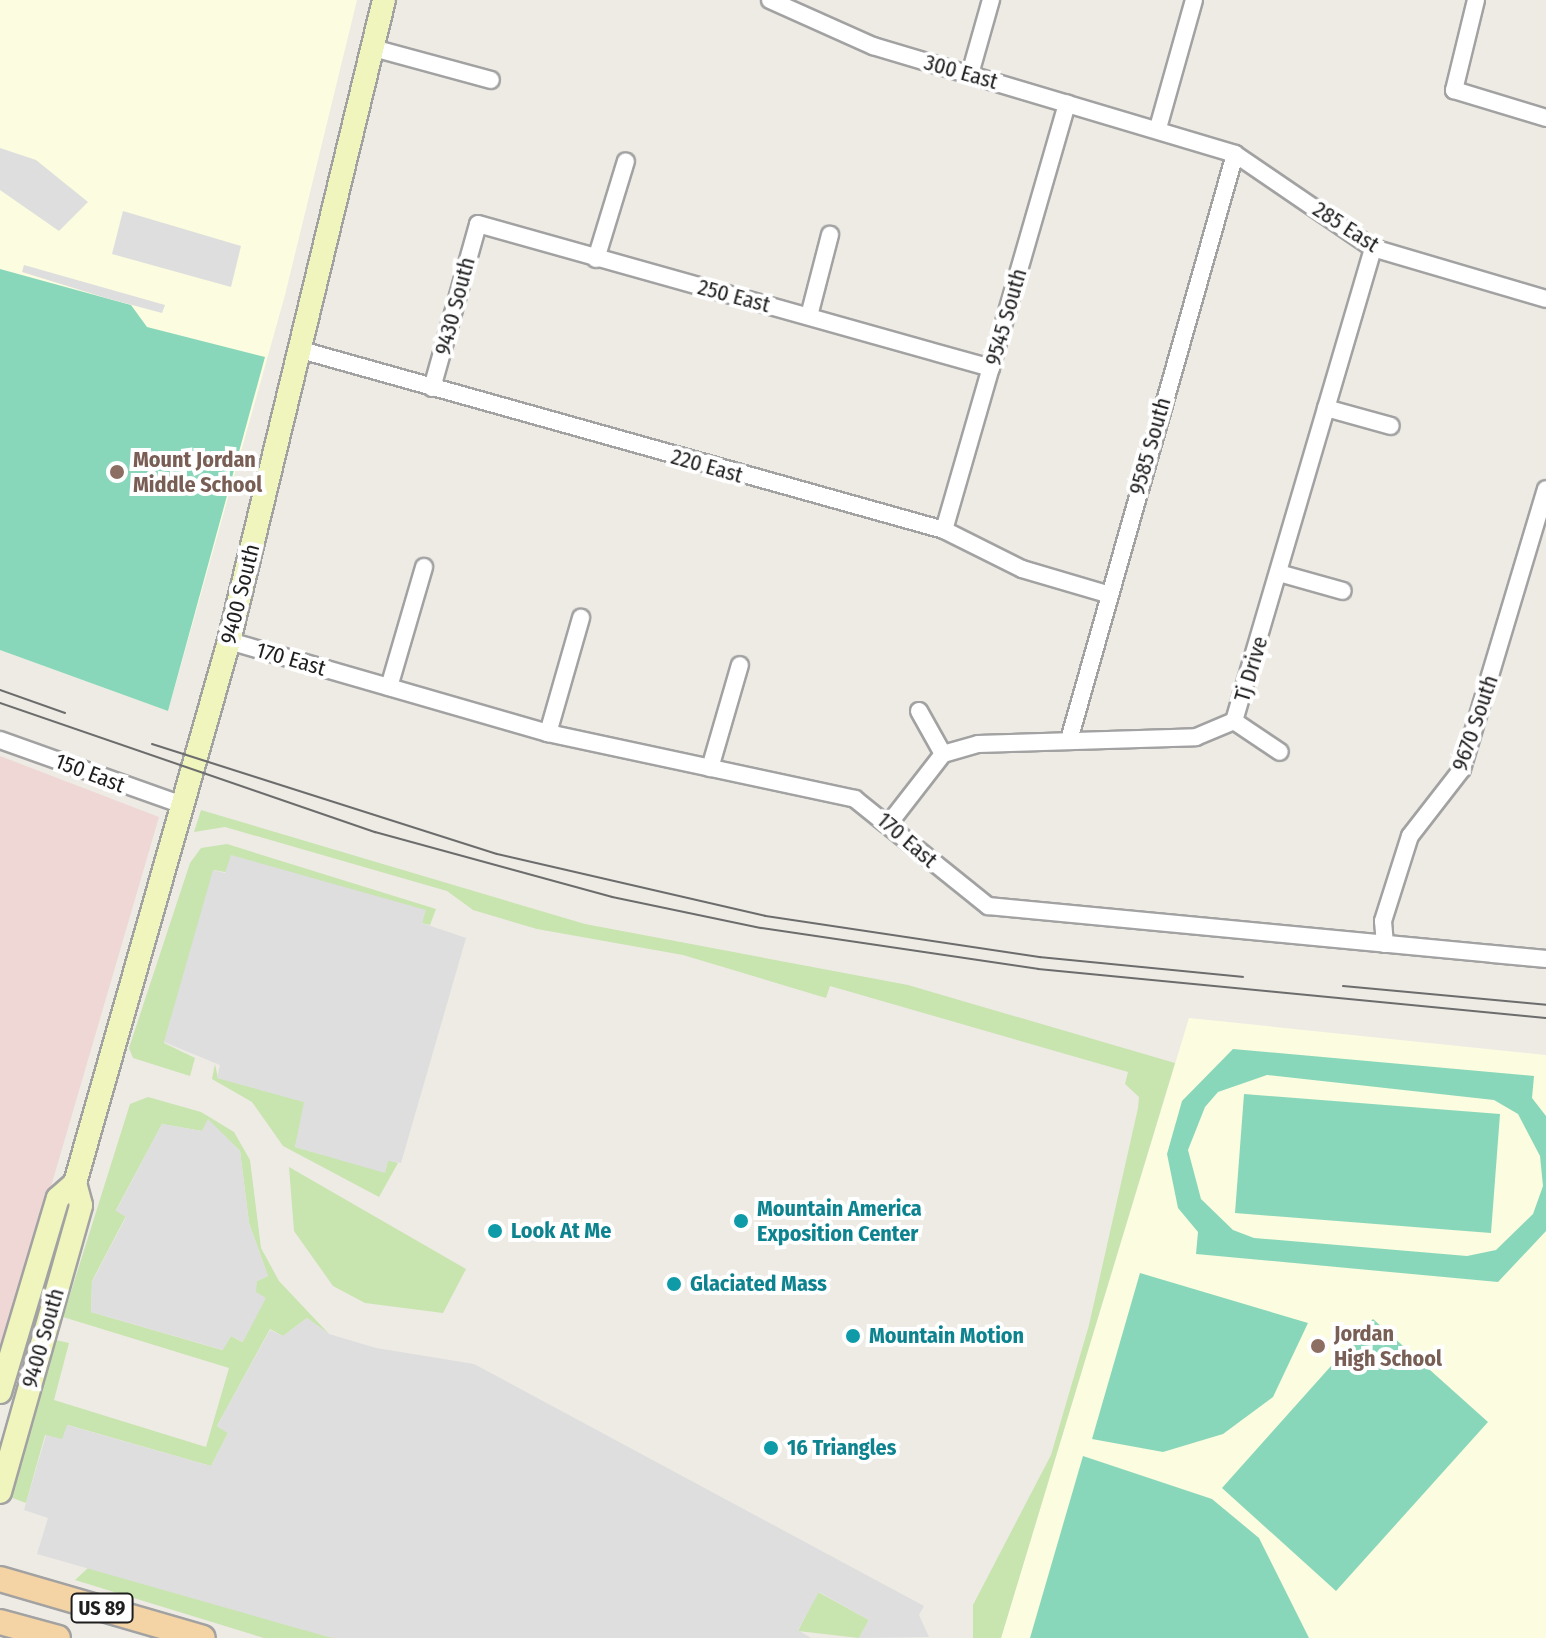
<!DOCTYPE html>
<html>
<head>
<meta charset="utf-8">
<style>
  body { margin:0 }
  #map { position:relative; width:1546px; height:1638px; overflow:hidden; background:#eeebe5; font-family:"Fira Sans Condensed",sans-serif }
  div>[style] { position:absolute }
  .commercial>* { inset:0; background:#eed7d5 }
  .education>* { inset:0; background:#fcfce0 }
  .grass>* { inset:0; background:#c8e4af }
  .pitch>* { inset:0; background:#89d7ba }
  .parking>* { inset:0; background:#dedede }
  .roads { filter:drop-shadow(2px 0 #a2a2a2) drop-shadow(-2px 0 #a2a2a2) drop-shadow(0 2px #a2a2a2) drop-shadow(0 -2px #a2a2a2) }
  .street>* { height:16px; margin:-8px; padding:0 8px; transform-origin:8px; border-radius:8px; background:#fff }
  .secondary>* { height:22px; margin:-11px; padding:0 11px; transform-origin:11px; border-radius:11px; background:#f0f4bd }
  .primary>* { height:24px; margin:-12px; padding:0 12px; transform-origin:12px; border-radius:12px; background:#f4d3a4 }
  .tram>* { height:2px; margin:-1px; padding:0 1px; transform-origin:1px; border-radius:1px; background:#6c6c6c }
  .dots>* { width:22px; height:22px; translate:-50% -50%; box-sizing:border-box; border:4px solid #fff; border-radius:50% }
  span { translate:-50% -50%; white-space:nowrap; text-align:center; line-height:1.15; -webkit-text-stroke:8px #fff; paint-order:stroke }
  .shield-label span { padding:2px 6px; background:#fff; border:2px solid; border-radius:6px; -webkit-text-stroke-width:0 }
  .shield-label { font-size:20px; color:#1e1e1e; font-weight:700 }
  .street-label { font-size:22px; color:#1e1e1e }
  .education-label { font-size:22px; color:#785e54; font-weight:700 }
  .left { translate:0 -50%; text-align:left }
  .culture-label { font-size:22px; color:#0d838f; font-weight:700 }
</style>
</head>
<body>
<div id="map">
  <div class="commercial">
    <div style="clip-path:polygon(0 756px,159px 817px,0 1361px)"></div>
  </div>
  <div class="education">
    <div style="clip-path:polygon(0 0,357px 0,285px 295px,168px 711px,0 650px)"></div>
    <div style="clip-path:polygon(1189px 1018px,1546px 1055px,1546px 1638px,1001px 1638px)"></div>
  </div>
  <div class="grass">
    <div style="clip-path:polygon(201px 810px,585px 924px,908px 985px,1175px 1063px,1001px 1638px,973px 1638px,973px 1605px,1051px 1455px,1089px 1325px,1138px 1108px,1139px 1097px,1125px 1084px,1128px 1072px,830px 986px,826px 998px,683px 955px,537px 929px,473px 910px,447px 891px,225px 827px,194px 832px)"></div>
    <div style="clip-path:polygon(227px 844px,436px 909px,430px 925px,422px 923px,425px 910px,214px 870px,164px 1043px,195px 1058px,190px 1076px,133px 1058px,129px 1048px,190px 863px,201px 848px)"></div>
    <div style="clip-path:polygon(215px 1064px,218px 1078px,305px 1102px,295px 1147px,385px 1172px,388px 1160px,398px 1163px,379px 1197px,283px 1146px,252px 1102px,212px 1079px)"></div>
    <div style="clip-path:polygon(evenodd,148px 1097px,201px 1112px,234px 1132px,250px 1160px,261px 1248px,279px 1281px,329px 1334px,307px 1318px,283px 1336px,270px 1329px,217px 1426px,228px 1433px,211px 1466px,68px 1425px,63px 1440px,45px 1435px,26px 1503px,10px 1497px,56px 1340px,69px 1343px,54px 1400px,206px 1447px,229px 1368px,63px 1317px,130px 1104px,148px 1097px,208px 1120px,240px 1151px,249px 1223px,268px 1276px,257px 1281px,242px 1342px,231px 1336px,222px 1350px,91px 1312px,92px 1281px,126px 1216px,116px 1210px,162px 1124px,202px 1131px,208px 1120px)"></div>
    <div style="clip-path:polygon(289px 1167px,466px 1269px,443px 1313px,365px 1303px,333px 1286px,294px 1231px)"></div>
    <div style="clip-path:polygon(88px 1568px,294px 1627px,336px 1638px,264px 1638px,75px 1580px)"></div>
    <div style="clip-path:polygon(818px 1592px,869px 1620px,859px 1638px,798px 1631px)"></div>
  </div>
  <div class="pitch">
    <div style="clip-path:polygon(0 269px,131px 305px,147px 327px,265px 357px,168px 711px,0 650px)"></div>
    <div style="clip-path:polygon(evenodd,1233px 1049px,1534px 1076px,1532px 1098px,1546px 1116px,1546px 1231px,1498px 1282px,1196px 1254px,1198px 1232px,1178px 1208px,1167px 1154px,1182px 1101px,1233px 1049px,1267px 1075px,1494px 1100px,1518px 1114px,1540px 1156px,1543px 1186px,1533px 1214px,1496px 1250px,1467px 1256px,1254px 1238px,1233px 1230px,1201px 1199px,1188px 1150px,1205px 1107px,1218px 1092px,1267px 1075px)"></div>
    <div style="clip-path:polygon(1244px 1094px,1500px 1114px,1491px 1233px,1235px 1213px)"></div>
    <div style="clip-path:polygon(1140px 1273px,1308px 1323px,1273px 1397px,1223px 1434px,1163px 1452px,1092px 1439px)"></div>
    <div style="clip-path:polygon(1373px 1319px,1488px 1422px,1336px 1591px,1222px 1488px)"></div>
    <div style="clip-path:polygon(1083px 1456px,1212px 1499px,1259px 1538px,1309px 1638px,1030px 1638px)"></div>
  </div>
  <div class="parking">
    <div style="clip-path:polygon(0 148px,36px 160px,88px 202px,59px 231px,0 190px)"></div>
    <div style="clip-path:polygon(123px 211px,241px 246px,231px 287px,112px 254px)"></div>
    <div style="clip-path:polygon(24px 265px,165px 305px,162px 313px,106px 298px,22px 272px)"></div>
    <div style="clip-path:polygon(231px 855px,426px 910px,422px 923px,466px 938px,401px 1163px,388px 1161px,385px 1173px,295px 1147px,304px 1102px,217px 1078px,220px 1065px,164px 1042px,213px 870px,225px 873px)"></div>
    <div style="clip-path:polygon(208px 1119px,240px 1151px,249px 1223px,268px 1276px,257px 1281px,256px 1292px,266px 1298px,243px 1342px,231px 1336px,223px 1350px,91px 1312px,92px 1282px,126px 1217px,116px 1211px,162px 1124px,202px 1131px)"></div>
    <div style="clip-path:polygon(307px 1318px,329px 1334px,376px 1348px,474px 1364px,924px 1606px,919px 1615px,929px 1637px,859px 1638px,869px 1620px,819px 1592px,798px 1630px,811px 1638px,332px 1638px,37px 1554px,48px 1518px,24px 1510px,46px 1435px,62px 1439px,67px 1425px,211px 1466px,228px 1433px,217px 1426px,270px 1330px,283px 1336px)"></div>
  </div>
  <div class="roads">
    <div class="street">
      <div style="left:770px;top:0;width:113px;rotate:24.1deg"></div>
      <div style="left:873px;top:46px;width:378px;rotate:16.6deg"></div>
      <div style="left:1235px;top:154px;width:167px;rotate:34.3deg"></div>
      <div style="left:1373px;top:248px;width:180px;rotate:16.4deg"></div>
      <div style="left:1476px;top:0;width:93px;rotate:103.7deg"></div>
      <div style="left:1454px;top:90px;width:96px;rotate:16.9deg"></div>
      <div style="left:373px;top:48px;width:122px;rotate:15.2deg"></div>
      <div style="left:970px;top:74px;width:77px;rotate:-74.2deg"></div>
      <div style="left:1158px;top:128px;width:133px;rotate:-74.3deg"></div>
      <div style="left:596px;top:259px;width:102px;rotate:-73deg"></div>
      <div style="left:809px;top:316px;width:84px;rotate:-75.5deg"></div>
      <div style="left:301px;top:350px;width:668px;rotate:15.64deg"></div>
      <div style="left:944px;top:530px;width:87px;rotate:26.6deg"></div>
      <div style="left:1022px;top:569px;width:89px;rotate:16.4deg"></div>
      <div style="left:432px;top:388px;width:170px;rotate:-74.3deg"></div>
      <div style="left:478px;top:224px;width:533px;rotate:15.68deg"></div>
      <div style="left:1326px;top:408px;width:67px;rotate:15.5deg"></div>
      <div style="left:944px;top:530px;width:444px;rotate:-73.9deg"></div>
      <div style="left:1279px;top:573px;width:66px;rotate:15.7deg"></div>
      <div style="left:229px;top:641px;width:332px;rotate:16.1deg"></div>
      <div style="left:548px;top:733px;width:314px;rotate:12.1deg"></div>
      <div style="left:855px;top:799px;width:171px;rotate:38.8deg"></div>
      <div style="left:988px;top:906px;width:561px;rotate:5.43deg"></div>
      <div style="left:389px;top:687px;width:125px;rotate:-73.7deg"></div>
      <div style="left:919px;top:711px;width:49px;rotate:60.8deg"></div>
      <div style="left:1234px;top:721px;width:55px;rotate:34deg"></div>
      <div style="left:548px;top:733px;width:120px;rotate:-74deg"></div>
      <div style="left:0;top:740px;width:191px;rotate:19.6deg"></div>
      <div style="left:1069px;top:740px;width:609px;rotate:-74.18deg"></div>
      <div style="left:710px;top:768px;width:107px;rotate:-73.8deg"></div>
      <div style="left:891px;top:821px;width:85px;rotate:-52.2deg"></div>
      <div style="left:943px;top:754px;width:36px;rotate:-16deg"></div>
      <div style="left:978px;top:744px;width:218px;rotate:-1.8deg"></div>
      <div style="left:1196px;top:737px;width:41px;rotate:-22.8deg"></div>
      <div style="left:1234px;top:721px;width:493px;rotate:-73.6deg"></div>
      <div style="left:1385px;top:944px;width:23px;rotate:-95deg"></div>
      <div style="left:1383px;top:921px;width:89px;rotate:-72.4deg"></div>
      <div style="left:1410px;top:836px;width:85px;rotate:-52.2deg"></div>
      <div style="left:1462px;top:769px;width:292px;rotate:-73.3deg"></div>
    </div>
    <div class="secondary">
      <div style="left:0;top:1392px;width:202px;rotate:-73.4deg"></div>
      <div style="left:58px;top:1198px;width:23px;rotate:-41deg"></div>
      <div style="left:0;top:1492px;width:298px;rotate:-74.2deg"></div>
      <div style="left:81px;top:1205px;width:23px;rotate:-105deg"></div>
      <div style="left:75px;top:1183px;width:563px;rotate:-74.14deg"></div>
      <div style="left:229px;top:641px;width:659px;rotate:-76.41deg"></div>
    </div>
    <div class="primary">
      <div style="left:0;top:1579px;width:211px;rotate:16.2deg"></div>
      <div style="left:0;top:1622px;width:60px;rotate:15.4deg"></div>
    </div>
  </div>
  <div class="tram">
    <div style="left:0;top:690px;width:69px;rotate:19.5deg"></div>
    <div style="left:0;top:703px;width:397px;rotate:19deg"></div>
    <div style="left:375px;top:832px;width:246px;rotate:15.3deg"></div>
    <div style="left:612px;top:897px;width:152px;rotate:11.8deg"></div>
    <div style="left:761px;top:928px;width:280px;rotate:8.4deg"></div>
    <div style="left:1038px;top:969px;width:510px;rotate:5.51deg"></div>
    <div style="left:152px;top:744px;width:362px;rotate:17.7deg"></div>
    <div style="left:497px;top:854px;width:275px;rotate:13deg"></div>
    <div style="left:765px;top:916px;width:278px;rotate:8.5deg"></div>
    <div style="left:1040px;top:957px;width:204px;rotate:5.6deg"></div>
    <div style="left:1343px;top:986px;width:204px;rotate:5.3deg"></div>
  </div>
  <div class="dots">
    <div style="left:117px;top:472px;background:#8d6e63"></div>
    <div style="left:741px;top:1221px;background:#0f9aa8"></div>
    <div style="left:495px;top:1231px;background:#0f9aa8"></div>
    <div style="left:674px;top:1284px;background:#0f9aa8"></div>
    <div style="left:853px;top:1336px;background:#0f9aa8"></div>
    <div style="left:1318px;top:1346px;background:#8d6e63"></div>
    <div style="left:771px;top:1448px;background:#0f9aa8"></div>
  </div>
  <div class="shield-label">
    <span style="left:102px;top:1608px">US 89</span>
  </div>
  <div class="street-label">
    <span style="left:961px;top:72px;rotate:16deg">300 East</span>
    <span style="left:1346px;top:227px;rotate:33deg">285 East</span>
    <span style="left:734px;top:296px;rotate:15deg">250 East</span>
    <span style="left:455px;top:306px;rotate:-75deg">9430 South</span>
    <span style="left:1006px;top:317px;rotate:-74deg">9545 South</span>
    <span style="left:1150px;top:446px;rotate:-74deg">9585 South</span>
    <span style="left:707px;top:466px;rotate:16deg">220 East</span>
    <span style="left:240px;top:594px;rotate:-76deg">9400 South</span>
    <span style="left:291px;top:659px;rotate:16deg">170 East</span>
    <span style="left:1251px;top:669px;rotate:-73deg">Tj Drive</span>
    <span style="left:1475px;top:723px;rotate:-71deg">9670 South</span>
    <span style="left:90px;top:773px;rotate:21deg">150 East</span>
    <span style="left:907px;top:840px;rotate:41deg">170 East</span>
    <span style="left:43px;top:1338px;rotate:-74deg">9400 South</span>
  </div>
  <div class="education-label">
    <span class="left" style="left:133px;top:472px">Mount Jordan<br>Middle School</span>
    <span class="left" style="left:1334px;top:1346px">Jordan<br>High School</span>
  </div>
  <div class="culture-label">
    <span class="left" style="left:757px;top:1221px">Mountain America<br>Exposition Center</span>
    <span class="left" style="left:511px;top:1231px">Look At Me</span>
    <span class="left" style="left:690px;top:1284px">Glaciated Mass</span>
    <span class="left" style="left:869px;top:1336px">Mountain Motion</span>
    <span class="left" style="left:787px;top:1448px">16 Triangles</span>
  </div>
</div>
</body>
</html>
